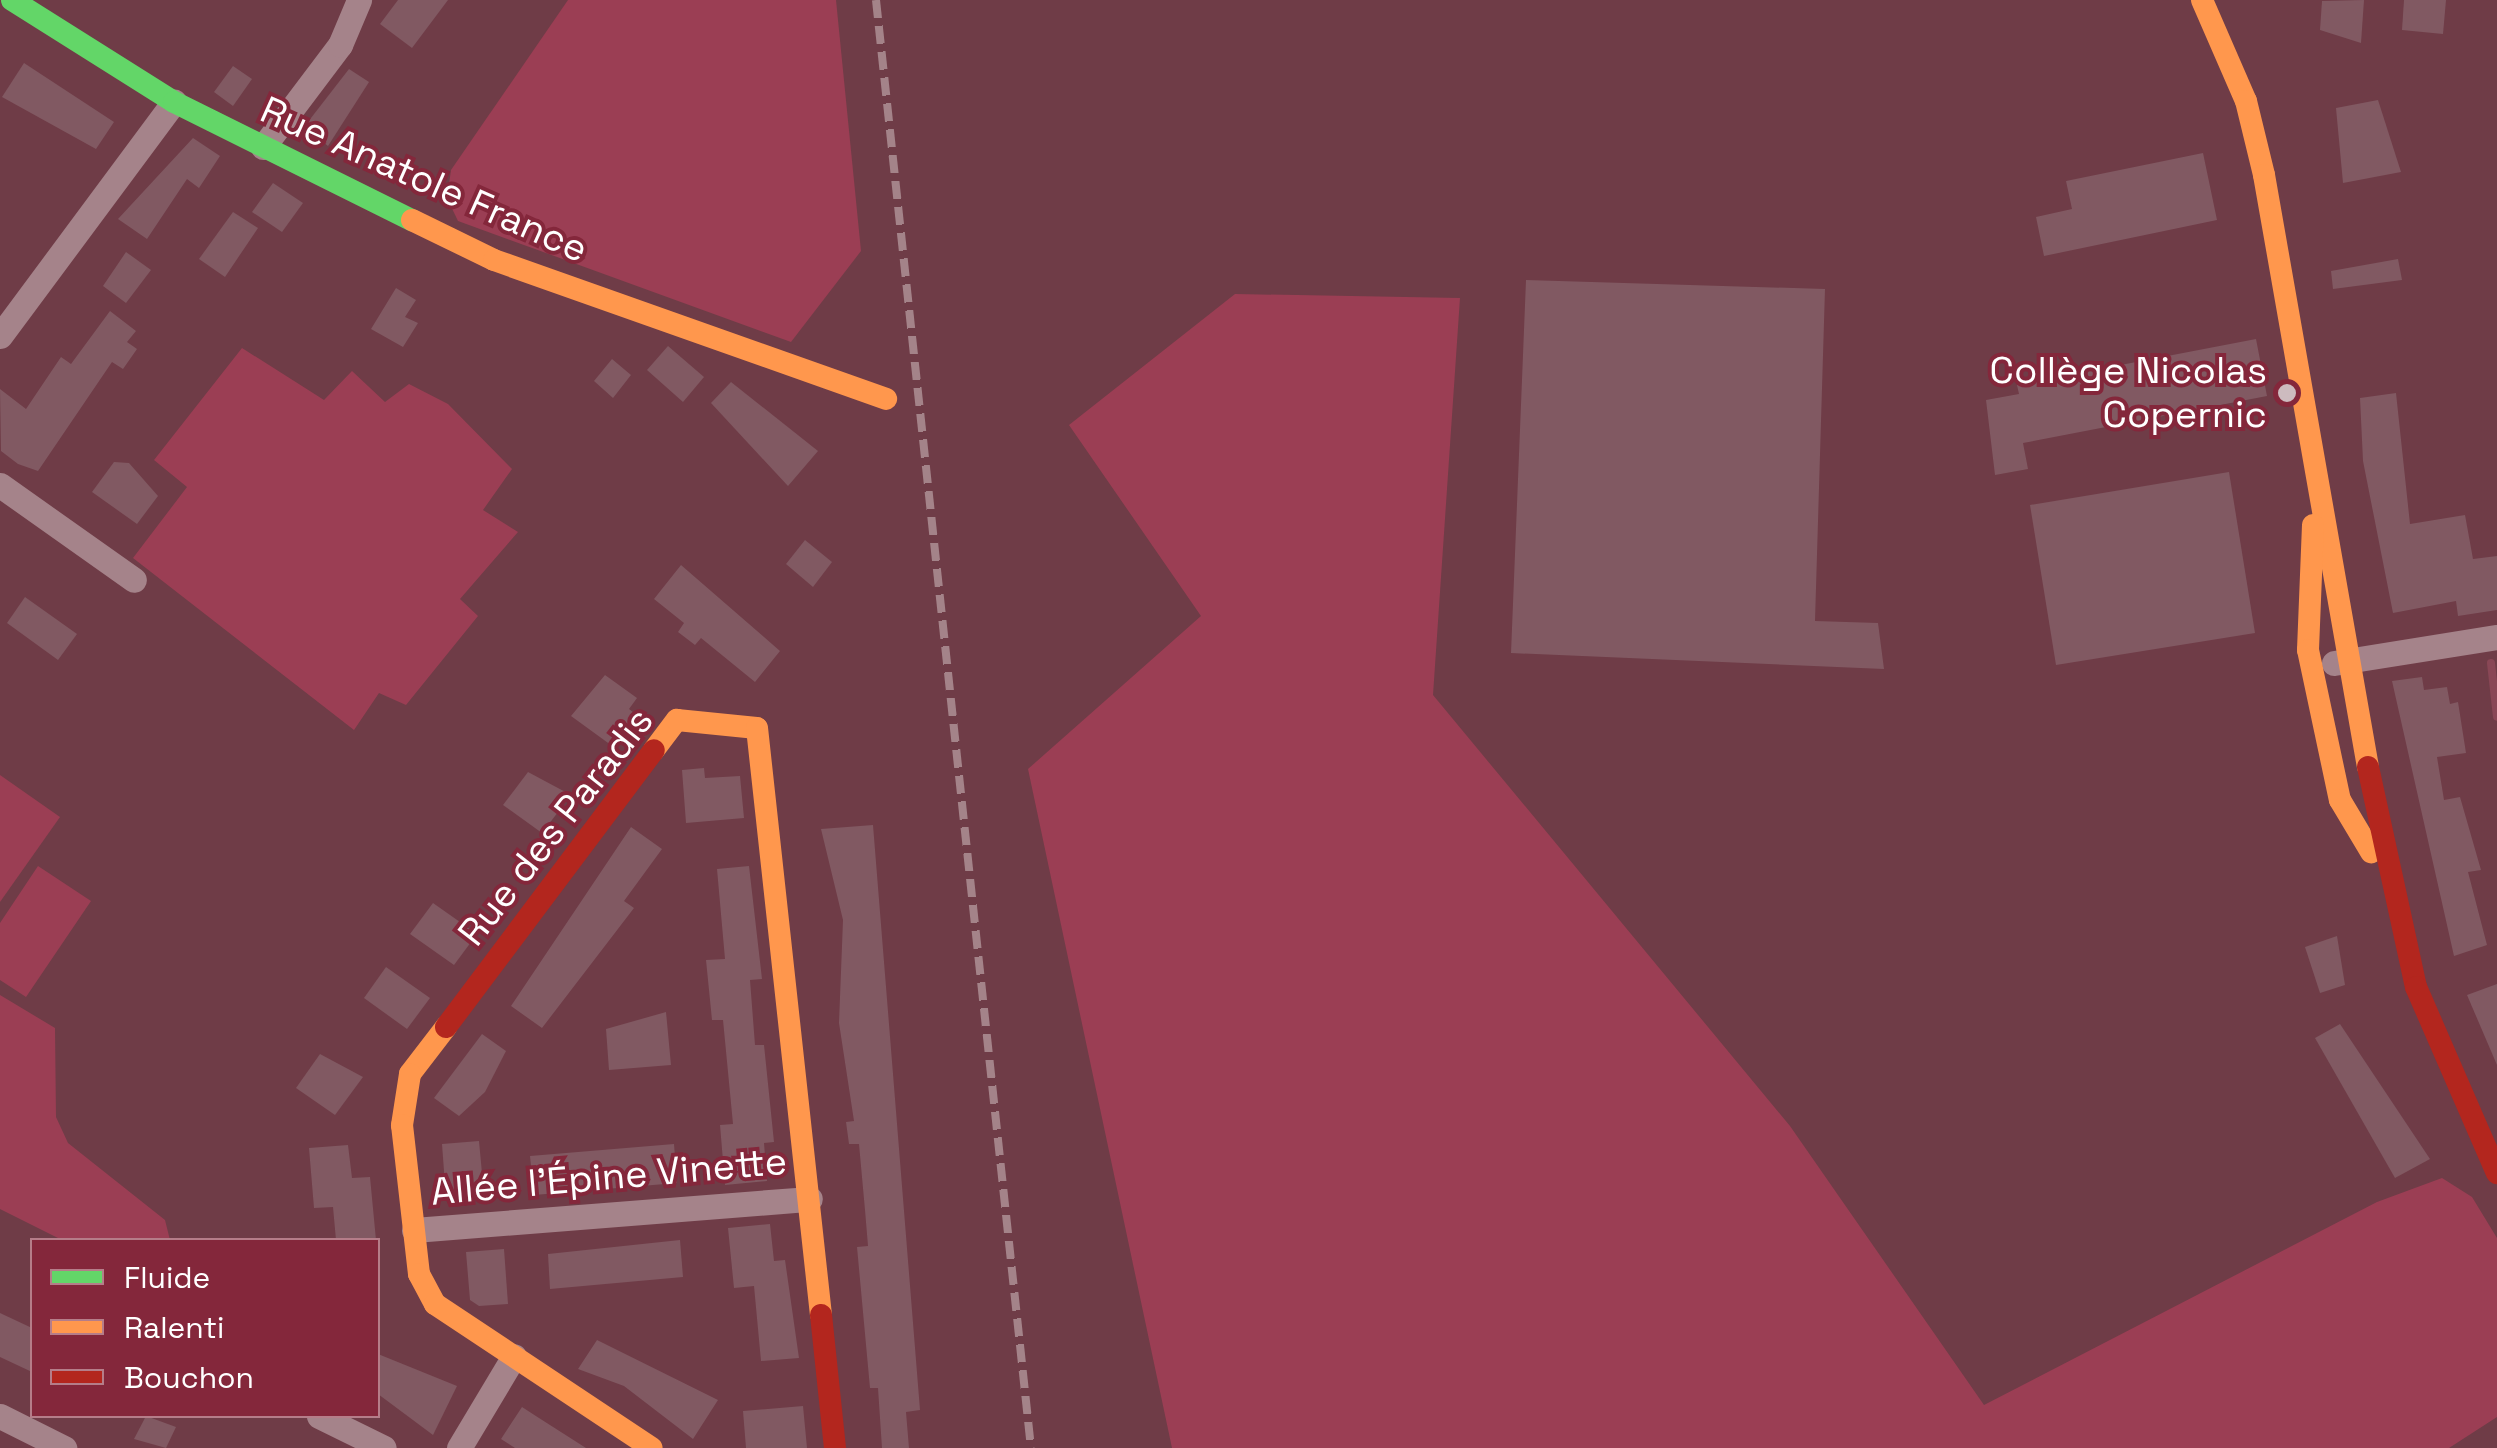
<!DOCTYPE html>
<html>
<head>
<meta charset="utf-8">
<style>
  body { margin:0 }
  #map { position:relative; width:2497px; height:1448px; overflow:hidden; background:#6f3c47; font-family:"Space Grotesk",sans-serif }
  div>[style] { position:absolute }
  .green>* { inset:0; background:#9b3e54 }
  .stream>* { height:8px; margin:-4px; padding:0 4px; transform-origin:4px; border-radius:4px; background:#894756 }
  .building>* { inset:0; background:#815962 }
  .street>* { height:25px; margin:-12.5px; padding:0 12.5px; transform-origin:12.5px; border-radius:12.5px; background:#a5838a }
  .fast>* { height:22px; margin:-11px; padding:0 11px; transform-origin:11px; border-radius:11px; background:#63d668 }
  .slow>* { height:22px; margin:-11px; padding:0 11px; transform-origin:11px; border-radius:11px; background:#ff974d }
  .jam>* { height:22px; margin:-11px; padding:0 11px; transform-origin:11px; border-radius:11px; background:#b3261e }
  .rail>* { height:8px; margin-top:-4px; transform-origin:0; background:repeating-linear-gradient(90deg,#a48389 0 18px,transparent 0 26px) }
  .dots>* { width:28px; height:28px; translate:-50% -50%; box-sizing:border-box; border:5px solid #84273b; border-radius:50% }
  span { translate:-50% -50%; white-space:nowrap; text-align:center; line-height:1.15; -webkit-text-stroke:8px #84273b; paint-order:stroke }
  .street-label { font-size:38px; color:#fff }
  .poi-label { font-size:38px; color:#fff }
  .right { translate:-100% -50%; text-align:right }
  .legend { position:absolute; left:30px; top:1238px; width:350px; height:180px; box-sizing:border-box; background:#84273b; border:2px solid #b57d89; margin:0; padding:12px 18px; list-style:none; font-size:30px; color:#fff }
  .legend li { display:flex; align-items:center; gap:20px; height:50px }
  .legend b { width:50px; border:2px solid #b57d89 }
</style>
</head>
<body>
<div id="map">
  <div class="green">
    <div style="clip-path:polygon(568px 0,836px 0,861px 251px,791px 342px,458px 221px,447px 198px,451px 170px)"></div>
    <div style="clip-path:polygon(1235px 294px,1460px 298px,1433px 695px,1790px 1126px,1984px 1405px,2377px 1202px,2442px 1178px,2472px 1197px,2497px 1238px,2497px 1417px,2449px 1448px,1172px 1448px,1028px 769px,1201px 616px,1069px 425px)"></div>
    <div style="clip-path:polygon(242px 348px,324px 400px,352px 371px,385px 402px,409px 384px,448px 404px,512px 469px,483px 510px,518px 532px,460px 599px,478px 616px,406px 705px,379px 693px,354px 730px,133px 558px,187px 487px,154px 460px)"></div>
    <div style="clip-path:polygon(0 775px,60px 817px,0 902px)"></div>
    <div style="clip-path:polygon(38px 866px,91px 901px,26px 997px,0 980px,0 923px)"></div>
    <div style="clip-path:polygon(0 995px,55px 1028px,56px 1117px,68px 1143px,165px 1220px,170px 1240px,62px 1240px,0 1209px)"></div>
  </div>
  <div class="stream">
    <div style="left:2491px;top:663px;width:54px;rotate:83.7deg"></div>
  </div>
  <div class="building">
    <div style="clip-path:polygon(398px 0,448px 0,412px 48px,380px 24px)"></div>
    <div style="clip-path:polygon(2364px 0,2361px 43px,2320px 30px,2322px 1px)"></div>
    <div style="clip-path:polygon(2404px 0,2446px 0,2443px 34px,2402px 30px)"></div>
    <div style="clip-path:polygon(24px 63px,114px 122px,96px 149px,2px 97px)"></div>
    <div style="clip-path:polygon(233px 66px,252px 79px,233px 106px,214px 92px)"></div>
    <div style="clip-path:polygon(349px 69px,369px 82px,328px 146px,304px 127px)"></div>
    <div style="clip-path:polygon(2378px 100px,2401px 172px,2343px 183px,2336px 108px)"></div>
    <div style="clip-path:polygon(193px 138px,220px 156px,199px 188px,187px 179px,147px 239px,118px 219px)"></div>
    <div style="clip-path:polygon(2203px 153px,2217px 220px,2044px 256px,2036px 217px,2072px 209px,2066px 181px)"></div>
    <div style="clip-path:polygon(273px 183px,303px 203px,282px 232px,252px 212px)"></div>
    <div style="clip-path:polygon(233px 212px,258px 228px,225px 277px,199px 259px)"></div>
    <div style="clip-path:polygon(126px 252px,151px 270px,126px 303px,103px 286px)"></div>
    <div style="clip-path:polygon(2398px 259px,2402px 280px,2333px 289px,2331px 271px)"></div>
    <div style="clip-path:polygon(1526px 280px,1825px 289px,1815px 621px,1878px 623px,1884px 669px,1511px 653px)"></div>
    <div style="clip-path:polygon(396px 288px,416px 300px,405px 317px,418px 323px,403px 347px,371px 329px)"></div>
    <div style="clip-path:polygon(110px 311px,136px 331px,127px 342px,137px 349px,123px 369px,112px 362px,38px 471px,18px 464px,1px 451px,0 389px,26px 409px,61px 357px,71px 364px)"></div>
    <div style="clip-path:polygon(2256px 339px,2267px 396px,2023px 443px,2028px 469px,1995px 475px,1986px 400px,2019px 394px,2017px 385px)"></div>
    <div style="clip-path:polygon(668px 346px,704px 377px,683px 402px,647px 370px)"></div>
    <div style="clip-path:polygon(612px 359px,631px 375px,613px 398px,594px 381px)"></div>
    <div style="clip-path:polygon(731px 382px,818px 451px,788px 486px,711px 403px)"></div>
    <div style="clip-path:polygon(2396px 393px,2410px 524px,2465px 515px,2473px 559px,2497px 556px,2497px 610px,2458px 616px,2456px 601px,2393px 613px,2363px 461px,2360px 398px)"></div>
    <div style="clip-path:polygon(114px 462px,129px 463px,158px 496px,137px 524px,92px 492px)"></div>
    <div style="clip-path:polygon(2229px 472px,2255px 633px,2056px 665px,2030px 505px)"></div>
    <div style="clip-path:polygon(805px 540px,832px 562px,813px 587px,786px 564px)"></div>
    <div style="clip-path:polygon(681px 565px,780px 651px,755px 682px,701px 638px,695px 645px,678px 632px,684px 623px,654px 599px)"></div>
    <div style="clip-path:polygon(25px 597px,77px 634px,58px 660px,7px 623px)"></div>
    <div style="clip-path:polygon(605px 675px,637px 698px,629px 709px,638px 716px,615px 748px,571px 716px)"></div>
    <div style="clip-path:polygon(2422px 677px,2424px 690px,2447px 687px,2450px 704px,2458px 702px,2466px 753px,2437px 757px,2444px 800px,2460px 797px,2481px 870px,2468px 872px,2487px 945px,2454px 956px,2392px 681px)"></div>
    <div style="clip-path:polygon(704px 768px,705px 778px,740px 776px,744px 818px,686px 823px,682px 770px)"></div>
    <div style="clip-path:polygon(528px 772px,571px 795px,542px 833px,503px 805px)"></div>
    <div style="clip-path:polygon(873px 825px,920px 1410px,906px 1412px,909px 1448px,882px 1448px,878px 1388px,870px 1388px,857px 1247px,868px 1246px,865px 1210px,859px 1144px,849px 1144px,846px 1122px,854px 1121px,839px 1023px,843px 920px,821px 829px)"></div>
    <div style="clip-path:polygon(631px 827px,662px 849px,624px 901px,634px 908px,542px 1028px,511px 1006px)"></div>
    <div style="clip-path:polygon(749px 866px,762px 979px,750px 980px,755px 1045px,764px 1045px,774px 1142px,764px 1143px,767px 1181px,725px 1185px,720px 1125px,733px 1124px,723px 1020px,712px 1020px,706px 960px,725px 959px,717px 869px)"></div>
    <div style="clip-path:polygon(433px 903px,477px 934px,454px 965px,410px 934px)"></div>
    <div style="clip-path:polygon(2337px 936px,2345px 985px,2320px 993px,2305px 947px)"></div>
    <div style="clip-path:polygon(386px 967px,430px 998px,407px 1029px,364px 998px)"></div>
    <div style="clip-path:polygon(2497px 984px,2497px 1065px,2467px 995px)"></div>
    <div style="clip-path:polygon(666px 1012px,671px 1065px,609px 1070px,606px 1029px)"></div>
    <div style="clip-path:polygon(2340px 1024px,2430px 1159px,2395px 1178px,2315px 1038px)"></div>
    <div style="clip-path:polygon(482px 1034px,506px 1051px,485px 1092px,459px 1116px,434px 1098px)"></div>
    <div style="clip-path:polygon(320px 1054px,363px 1077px,335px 1115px,296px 1088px)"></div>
    <div style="clip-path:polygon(479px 1141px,484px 1195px,446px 1198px,442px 1144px)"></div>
    <div style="clip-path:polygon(674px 1144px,677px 1183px,534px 1195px,530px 1156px)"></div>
    <div style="clip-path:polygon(348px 1145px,352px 1178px,370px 1177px,376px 1240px,336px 1240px,333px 1207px,314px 1208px,309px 1148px)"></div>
    <div style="clip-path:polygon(770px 1224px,774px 1261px,785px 1260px,799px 1358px,761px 1361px,754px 1286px,734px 1288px,728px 1228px)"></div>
    <div style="clip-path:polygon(680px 1240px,683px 1277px,550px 1289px,548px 1254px)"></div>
    <div style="clip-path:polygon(504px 1249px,508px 1304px,479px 1306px,470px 1300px,466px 1252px)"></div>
    <div style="clip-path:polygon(0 1313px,32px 1328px,32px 1372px,0 1357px)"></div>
    <div style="clip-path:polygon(597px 1340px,718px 1400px,693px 1439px,624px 1386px,578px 1369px)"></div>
    <div style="clip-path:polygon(378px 1354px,457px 1386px,433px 1435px,378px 1394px)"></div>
    <div style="clip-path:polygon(803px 1406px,807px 1448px,746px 1448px,743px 1411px)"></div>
    <div style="clip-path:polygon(522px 1407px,539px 1418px,586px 1448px,515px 1448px,501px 1439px)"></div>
    <div style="clip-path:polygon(146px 1416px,176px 1427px,166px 1448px,134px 1439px)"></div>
  </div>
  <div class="street">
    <div style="left:263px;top:147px;width:128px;rotate:-53deg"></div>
    <div style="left:340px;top:45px;width:49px;rotate:-67.1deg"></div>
    <div style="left:0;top:336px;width:292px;rotate:-53.4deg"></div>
    <div style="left:0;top:485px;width:164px;rotate:35.3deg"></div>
    <div style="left:2334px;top:663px;width:165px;rotate:-9.1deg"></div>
    <div style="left:414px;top:1230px;width:397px;rotate:-4.5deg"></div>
    <div style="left:0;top:1416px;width:72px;rotate:26.6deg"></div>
    <div style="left:319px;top:1416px;width:72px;rotate:26.2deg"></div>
    <div style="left:459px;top:1448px;width:107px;rotate:-59.1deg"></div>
  </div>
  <div class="fast">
    <div style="left:12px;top:0;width:191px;rotate:32.2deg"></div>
    <div style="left:174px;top:102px;width:266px;rotate:26.4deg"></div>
  </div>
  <div class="slow">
    <div style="left:2202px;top:0;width:110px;rotate:66.5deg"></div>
    <div style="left:2246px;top:101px;width:76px;rotate:76.3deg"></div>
    <div style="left:2264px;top:175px;width:601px;rotate:80.04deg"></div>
    <div style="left:412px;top:220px;width:91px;rotate:26deg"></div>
    <div style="left:494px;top:260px;width:416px;rotate:19.5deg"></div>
    <div style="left:2313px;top:525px;width:125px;rotate:92.3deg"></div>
    <div style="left:2308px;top:650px;width:153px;rotate:78deg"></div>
    <div style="left:2340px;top:800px;width:61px;rotate:59.2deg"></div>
    <div style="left:654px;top:750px;width:38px;rotate:-53deg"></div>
    <div style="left:677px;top:720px;width:80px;rotate:5.7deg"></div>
    <div style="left:757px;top:728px;width:590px;rotate:83.78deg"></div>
    <div style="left:446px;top:1027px;width:59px;rotate:127.5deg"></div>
    <div style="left:410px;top:1074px;width:52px;rotate:98.9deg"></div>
    <div style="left:402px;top:1125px;width:150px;rotate:83.5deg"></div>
    <div style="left:419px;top:1274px;width:34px;rotate:62deg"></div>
    <div style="left:435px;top:1304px;width:260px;rotate:33.6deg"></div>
  </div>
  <div class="jam">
    <div style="left:2368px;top:767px;width:225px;rotate:77.7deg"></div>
    <div style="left:2416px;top:987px;width:203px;rotate:66.5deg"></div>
    <div style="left:446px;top:1027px;width:346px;rotate:-53.1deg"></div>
    <div style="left:821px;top:1315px;width:134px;rotate:84deg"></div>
  </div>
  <div class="rail">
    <div style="left:876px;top:0;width:1456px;rotate:83.89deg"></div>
  </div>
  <div class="dots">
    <div style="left:2287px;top:393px;background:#cdbbbf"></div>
  </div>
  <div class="street-label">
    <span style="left:424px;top:180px;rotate:24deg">Rue Anatole France</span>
    <span style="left:556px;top:827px;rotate:-52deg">Rue des Paradis</span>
    <span style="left:609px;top:1177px;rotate:-5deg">Allée l'Épine Vinette</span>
  </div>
  <div class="poi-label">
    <span class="right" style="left:2267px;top:393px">Collège Nicolas<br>Copernic</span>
  </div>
  <ul class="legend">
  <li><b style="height:12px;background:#63d668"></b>Fluide</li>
  <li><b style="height:12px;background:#ff974d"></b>Ralenti</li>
  <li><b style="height:12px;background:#b3261e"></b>Bouchon</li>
  </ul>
</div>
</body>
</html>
